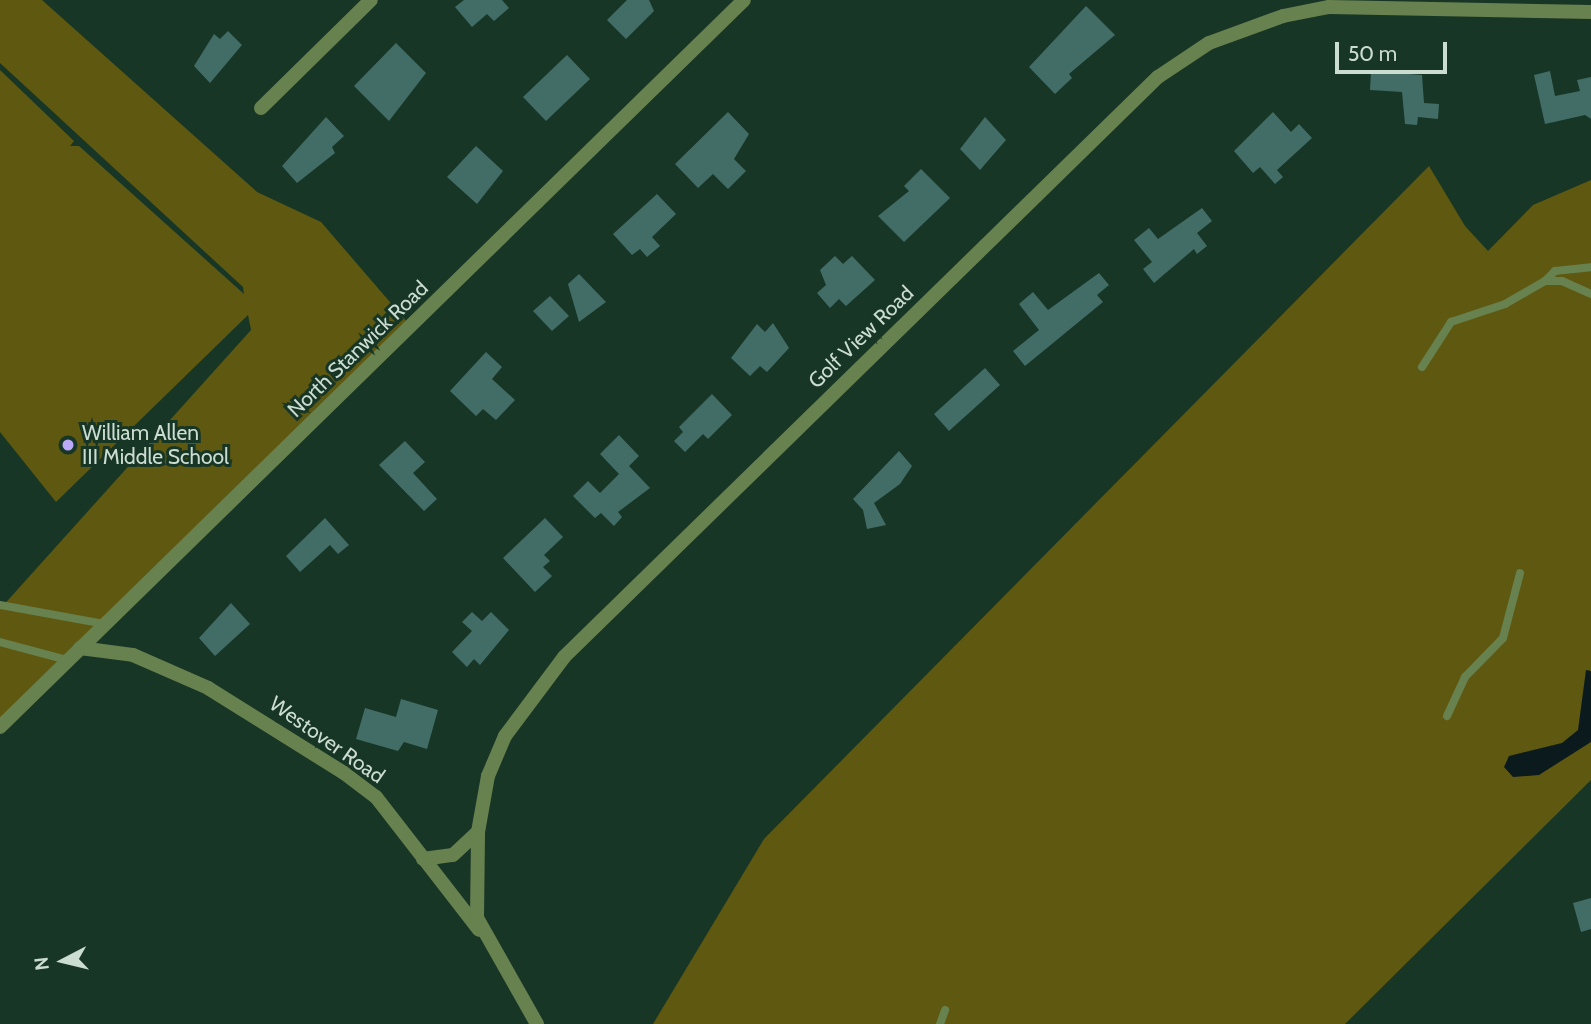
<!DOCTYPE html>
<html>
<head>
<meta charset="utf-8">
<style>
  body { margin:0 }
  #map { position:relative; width:1591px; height:1024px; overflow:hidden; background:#173625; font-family:Cabin,sans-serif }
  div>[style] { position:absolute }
  .green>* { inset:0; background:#5f5810 }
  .water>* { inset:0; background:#0a1a1d }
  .building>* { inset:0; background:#426d67 }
  .lane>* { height:8px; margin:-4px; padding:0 4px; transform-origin:4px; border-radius:4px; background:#67814f }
  .street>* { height:14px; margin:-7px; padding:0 7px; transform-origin:7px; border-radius:7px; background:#67814f }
  .dots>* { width:19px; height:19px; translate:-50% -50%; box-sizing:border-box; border:4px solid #173625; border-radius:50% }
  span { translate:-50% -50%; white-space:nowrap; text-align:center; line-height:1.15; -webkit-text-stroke:6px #173625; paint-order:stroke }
  .street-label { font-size:21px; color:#cbdcd1 }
  .poi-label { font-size:21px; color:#cbdcd1 }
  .left { translate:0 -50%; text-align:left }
  .north { position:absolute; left:28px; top:926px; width:70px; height:70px; -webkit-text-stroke:5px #173625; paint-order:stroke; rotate:263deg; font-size:19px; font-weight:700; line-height:28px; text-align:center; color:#cbdcd1 }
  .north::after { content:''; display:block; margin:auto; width:24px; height:32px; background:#cbdcd1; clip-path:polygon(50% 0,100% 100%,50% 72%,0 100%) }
  .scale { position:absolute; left:1335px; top:42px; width:112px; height:32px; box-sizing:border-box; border:4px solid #cbdcd1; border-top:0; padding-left:9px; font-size:21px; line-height:24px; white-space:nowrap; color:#cbdcd1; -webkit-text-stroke:5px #173625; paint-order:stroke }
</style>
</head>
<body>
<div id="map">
  <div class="green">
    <div style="clip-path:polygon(0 0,42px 0,257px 192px,321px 222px,408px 323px,0 722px,0 609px,251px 330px,248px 315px,56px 502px,0 432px,0 70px,74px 141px,70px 146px,79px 146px,244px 294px,243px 287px,0 63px)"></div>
    <div style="clip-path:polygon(1429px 166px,1465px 226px,1488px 251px,1533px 205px,1591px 180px,1591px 780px,1345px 1024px,653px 1024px,764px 839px)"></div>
  </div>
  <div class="water">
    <div style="clip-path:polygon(1586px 670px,1591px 671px,1591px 742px,1539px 775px,1513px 777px,1504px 767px,1509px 756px,1562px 743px,1578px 730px)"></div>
  </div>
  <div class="building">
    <div style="clip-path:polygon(464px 0,502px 0,509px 8px,494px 21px,487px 14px,472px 27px,455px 7px)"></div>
    <div style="clip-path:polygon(627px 0,649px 0,654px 11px,626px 39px,607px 20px)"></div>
    <div style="clip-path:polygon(1086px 6px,1115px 35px,1069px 74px,1072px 78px,1055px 94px,1029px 67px)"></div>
    <div style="clip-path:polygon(228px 31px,242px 45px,210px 83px,194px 66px,214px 34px,220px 39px)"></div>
    <div style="clip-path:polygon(396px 43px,426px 73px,389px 121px,354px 86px)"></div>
    <div style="clip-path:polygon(567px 55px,590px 79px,546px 121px,523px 97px)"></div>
    <div style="clip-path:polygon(1371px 71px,1422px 75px,1424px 103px,1439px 104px,1438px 119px,1418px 117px,1417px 125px,1405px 124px,1402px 92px,1370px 90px)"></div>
    <div style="clip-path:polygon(1550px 71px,1555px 96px,1580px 91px,1577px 80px,1591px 77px,1591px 119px,1585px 115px,1545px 124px,1534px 75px)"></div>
    <div style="clip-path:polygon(728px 112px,749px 134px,734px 159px,746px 171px,728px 189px,713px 174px,698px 188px,675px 164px)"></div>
    <div style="clip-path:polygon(1273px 112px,1291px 132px,1299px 124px,1312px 138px,1277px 170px,1283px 177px,1275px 184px,1260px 167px,1253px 173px,1234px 151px)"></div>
    <div style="clip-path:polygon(326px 117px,344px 136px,332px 147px,335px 153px,297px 183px,282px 166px)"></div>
    <div style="clip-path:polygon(985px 117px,1006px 140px,980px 170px,960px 149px)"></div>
    <div style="clip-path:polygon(476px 146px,503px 171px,477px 204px,447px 177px)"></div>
    <div style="clip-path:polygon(921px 169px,950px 198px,904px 242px,878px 216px,909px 191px,904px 186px)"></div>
    <div style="clip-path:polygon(657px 194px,676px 214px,652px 237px,660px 246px,647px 257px,640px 249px,632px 255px,613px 234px)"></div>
    <div style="clip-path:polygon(1202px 208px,1212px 221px,1197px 233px,1207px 246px,1197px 254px,1194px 249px,1154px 283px,1143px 269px,1152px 262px,1134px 240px,1149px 228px,1158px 239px)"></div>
    <div style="clip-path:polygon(835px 256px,843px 264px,852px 256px,875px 280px,846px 306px,839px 299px,830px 308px,817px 293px,826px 285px,820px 270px)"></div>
    <div style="clip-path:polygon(1099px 273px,1109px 285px,1097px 295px,1103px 302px,1025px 366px,1013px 351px,1039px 330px,1019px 304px,1033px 292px,1048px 310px)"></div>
    <div style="clip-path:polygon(579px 274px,606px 302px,579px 322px,568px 284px)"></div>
    <div style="clip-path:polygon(550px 296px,569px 316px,552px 331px,533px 311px)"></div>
    <div style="clip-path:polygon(773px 323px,789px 348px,767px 372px,760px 366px,750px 376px,731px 358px,757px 324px,765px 332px)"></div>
    <div style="clip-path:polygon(486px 352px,502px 367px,492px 379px,515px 400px,496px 420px,483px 409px,476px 416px,450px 391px)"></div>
    <div style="clip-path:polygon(985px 368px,1000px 385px,949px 431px,934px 414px)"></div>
    <div style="clip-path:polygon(712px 394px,732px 415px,708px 439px,703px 434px,685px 452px,674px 441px,683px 432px,679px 427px)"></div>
    <div style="clip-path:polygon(619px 435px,639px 456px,629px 466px,650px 488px,618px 512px,622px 517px,614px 526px,601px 513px,595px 518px,573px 496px,588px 481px,600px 493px,619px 474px,600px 454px)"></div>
    <div style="clip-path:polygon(405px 441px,425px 462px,413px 473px,437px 499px,424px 511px,379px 465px)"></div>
    <div style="clip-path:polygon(899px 451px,912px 466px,900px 484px,874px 503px,886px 525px,867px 529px,863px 510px,853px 499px)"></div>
    <div style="clip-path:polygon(325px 518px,349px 545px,338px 554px,330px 545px,300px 572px,286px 556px)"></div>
    <div style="clip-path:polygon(545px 518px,563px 537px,544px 555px,550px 561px,543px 567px,552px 576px,535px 592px,503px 558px)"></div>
    <div style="clip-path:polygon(231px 603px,250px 624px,215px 656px,199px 638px)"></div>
    <div style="clip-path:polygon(472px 612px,482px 621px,491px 612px,509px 630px,480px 665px,474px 659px,467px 667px,452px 652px,472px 631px,462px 622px)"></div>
    <div style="clip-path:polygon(401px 699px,438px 710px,427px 749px,404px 742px,398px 751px,356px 739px,365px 708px,396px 717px)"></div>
    <div style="clip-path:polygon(1591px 898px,1591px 929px,1581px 932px,1573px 903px)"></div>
  </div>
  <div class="lane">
    <div style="left:1545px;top:281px;width:14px;rotate:-45deg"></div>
    <div style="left:1555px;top:271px;width:36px;rotate:-6deg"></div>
    <div style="left:1422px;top:367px;width:54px;rotate:-57.2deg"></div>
    <div style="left:1451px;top:322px;width:57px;rotate:-18.4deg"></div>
    <div style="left:1505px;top:304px;width:46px;rotate:-29.9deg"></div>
    <div style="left:1545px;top:281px;width:17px"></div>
    <div style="left:1562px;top:281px;width:32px;rotate:24deg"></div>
    <div style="left:0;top:605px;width:107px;rotate:10.3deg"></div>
    <div style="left:0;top:642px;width:69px;rotate:15deg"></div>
    <div style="left:1447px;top:716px;width:43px;rotate:-65.2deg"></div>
    <div style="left:1465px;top:677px;width:54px;rotate:-45.7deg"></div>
    <div style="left:1503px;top:638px;width:67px;rotate:-75.3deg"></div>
    <div style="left:940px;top:1024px;width:15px;rotate:-70deg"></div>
  </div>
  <div class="street">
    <div style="left:261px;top:108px;width:154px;rotate:-44.5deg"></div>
    <div style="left:80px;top:648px;width:53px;rotate:7.5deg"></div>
    <div style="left:133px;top:655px;width:82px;rotate:23.7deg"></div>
    <div style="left:208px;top:688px;width:160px;rotate:32deg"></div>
    <div style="left:344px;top:773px;width:40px;rotate:37deg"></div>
    <div style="left:376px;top:797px;width:168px;rotate:52.2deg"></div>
    <div style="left:0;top:727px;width:1040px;rotate:-44.34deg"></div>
    <div style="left:423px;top:859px;width:30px;rotate:-8deg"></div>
    <div style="left:453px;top:855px;width:34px;rotate:-43deg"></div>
    <div style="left:537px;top:1024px;width:122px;rotate:-119.5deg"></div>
    <div style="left:477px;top:918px;width:86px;rotate:-89.3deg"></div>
    <div style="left:478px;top:832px;width:57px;rotate:-79.9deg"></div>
    <div style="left:488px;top:776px;width:43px;rotate:-67deg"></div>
    <div style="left:505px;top:736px;width:99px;rotate:-53.2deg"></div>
    <div style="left:564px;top:657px;width:830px;rotate:-44.32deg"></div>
    <div style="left:1158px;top:77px;width:61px;rotate:-33.7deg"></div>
    <div style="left:1209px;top:43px;width:79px;rotate:-20deg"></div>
    <div style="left:1283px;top:16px;width:47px;rotate:-11.1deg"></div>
    <div style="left:1329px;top:7px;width:262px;rotate:1.1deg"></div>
  </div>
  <div class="dots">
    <div style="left:68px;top:445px;background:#baaaf7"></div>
  </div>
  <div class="street-label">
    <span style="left:861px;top:337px;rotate:-44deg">Golf View Road</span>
    <span style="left:358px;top:349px;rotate:-44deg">North Stanwick Road</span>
    <span style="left:327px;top:740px;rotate:35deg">Westover Road</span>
  </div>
  <div class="poi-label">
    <span class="left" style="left:82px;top:445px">William Allen<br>III Middle School</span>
  </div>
  <div class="north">N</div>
  <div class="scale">50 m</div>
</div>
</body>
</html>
